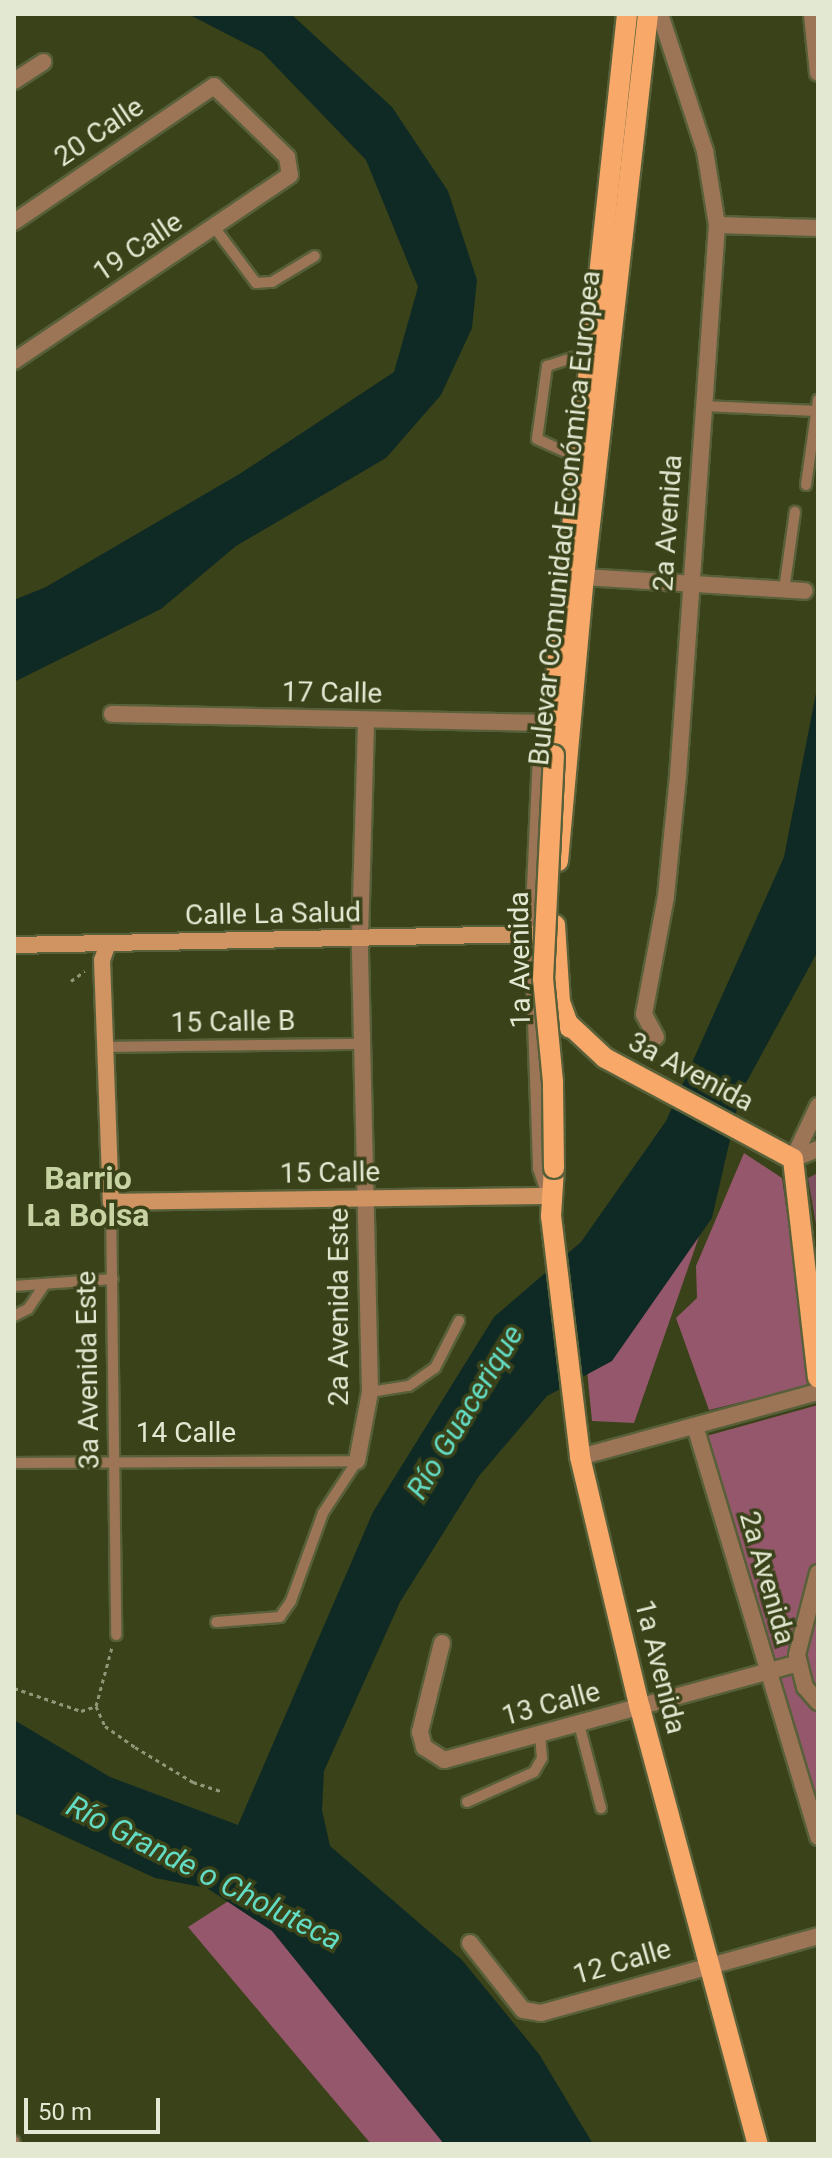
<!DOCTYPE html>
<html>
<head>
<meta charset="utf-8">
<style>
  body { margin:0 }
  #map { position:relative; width:832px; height:2158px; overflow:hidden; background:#3a4219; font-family:Roboto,sans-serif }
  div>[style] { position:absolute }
  .green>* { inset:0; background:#7e505f }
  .forest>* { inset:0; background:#94576b }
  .water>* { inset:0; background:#0f2924 }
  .path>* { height:3px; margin-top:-1.5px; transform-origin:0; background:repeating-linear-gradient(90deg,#909777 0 4px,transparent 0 8px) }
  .roads { filter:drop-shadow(2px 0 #58603a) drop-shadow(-2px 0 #58603a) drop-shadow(0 2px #58603a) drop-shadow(0 -2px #58603a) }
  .service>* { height:10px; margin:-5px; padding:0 5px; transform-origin:5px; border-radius:5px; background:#9c7557 }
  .minor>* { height:16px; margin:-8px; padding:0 8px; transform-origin:8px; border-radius:8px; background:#9c7557 }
  .secondary>* { height:16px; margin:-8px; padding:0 8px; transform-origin:8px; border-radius:8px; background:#d09362 }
  .primary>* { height:20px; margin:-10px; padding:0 10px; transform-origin:10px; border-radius:10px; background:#f8a969 }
  .bridges { filter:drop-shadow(2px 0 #58603a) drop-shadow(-2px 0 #58603a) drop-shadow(0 2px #58603a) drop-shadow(0 -2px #58603a) }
  .primary-bridge>* { height:20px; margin:-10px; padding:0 10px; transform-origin:10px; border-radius:10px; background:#f8a969 }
  span { translate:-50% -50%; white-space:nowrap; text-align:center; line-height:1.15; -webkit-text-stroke:7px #3a4219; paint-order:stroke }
  .street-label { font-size:28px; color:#e2e8d1 }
  .water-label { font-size:30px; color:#63dcc5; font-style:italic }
  .quarter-label { font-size:32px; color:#c8d3a4; font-weight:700 }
  .frame { position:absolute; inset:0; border:16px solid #e2e8d1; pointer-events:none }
  .scale { position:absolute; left:24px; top:2098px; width:136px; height:36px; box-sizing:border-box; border:4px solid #e2e8d1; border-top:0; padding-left:10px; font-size:24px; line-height:28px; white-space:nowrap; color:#e2e8d1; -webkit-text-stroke:6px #3a4219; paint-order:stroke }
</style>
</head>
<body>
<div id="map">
  <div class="green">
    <div style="clip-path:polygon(818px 1173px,818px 1236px,808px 1178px)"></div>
  </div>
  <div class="forest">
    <div style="clip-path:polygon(744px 1153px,782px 1178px,811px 1385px,709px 1410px,676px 1318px,697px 1298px,696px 1266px)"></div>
    <div style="clip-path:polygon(725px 1162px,634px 1423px,592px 1421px,584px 1339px,696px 1172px)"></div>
    <div style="clip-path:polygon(818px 1405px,818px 1800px,699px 1438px)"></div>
    <div style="clip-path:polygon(244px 1891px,461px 2144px,371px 2144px,188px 1927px)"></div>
  </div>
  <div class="water">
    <div style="clip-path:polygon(188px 14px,291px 14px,392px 107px,448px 191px,477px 280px,472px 328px,441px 395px,386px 458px,236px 546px,161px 609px,14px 682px,14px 600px,46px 587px,241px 473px,394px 372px,418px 287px,366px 160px,262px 52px)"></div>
    <div style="clip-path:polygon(818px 683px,818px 951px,741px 1092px,712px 1218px,612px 1361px,547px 1396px,479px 1476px,400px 1602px,324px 1771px,322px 1810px,330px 1846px,462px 1960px,539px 2054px,593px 2144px,444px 2144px,272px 1931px,207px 1888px,155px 1878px,14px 1813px,14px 1720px,110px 1777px,238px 1825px,373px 1512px,494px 1317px,581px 1242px,666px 1121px,784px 857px)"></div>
  </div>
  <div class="path">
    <div style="left:71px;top:981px;width:17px;rotate:-36deg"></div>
    <div style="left:14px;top:1688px;width:71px;rotate:18.9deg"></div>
    <div style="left:81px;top:1711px;width:16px;rotate:-18deg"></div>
    <div style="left:96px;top:1706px;width:61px;rotate:-74.8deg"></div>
    <div style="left:96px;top:1706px;width:22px;rotate:66deg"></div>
    <div style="left:105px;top:1726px;width:37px;rotate:35deg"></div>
    <div style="left:135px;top:1747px;width:68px;rotate:31.1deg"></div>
    <div style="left:193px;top:1782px;width:29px;rotate:18deg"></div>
  </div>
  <div class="roads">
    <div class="service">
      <div style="left:214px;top:227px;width:70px;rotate:53.1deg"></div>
      <div style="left:256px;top:283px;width:16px;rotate:-4deg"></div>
      <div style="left:272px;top:282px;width:50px;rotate:-31.2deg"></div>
      <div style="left:702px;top:406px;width:115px;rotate:2.5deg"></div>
      <div style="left:579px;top:458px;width:46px;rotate:-155.7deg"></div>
      <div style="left:537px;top:439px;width:74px;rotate:-82.2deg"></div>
      <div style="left:547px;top:366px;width:46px;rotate:-17.7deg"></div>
      <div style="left:806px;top:485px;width:86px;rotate:-82deg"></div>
      <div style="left:784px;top:590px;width:79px;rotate:-82deg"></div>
      <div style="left:104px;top:1047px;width:258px;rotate:-0.7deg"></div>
      <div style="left:111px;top:1202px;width:433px;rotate:89.3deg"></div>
      <div style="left:14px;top:1286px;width:99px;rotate:-4deg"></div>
      <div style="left:14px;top:1316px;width:16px;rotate:-27deg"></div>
      <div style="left:28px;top:1309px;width:29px;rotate:-56deg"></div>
      <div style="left:370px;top:1392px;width:39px;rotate:-9deg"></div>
      <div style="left:409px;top:1386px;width:32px;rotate:-35deg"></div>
      <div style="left:435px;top:1368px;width:53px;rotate:-62.9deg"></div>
      <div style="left:14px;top:1463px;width:343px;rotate:-0.3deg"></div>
      <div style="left:357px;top:1461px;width:62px;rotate:123.2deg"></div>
      <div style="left:323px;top:1513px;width:94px;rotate:110deg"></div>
      <div style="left:291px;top:1601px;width:19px;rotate:125deg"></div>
      <div style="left:280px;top:1617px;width:64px;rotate:175.5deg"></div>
      <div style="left:579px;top:1724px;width:87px;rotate:75.3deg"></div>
      <div style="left:467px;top:1802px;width:73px;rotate:-24.1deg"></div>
      <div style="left:534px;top:1772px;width:16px;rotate:-60deg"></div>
      <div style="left:542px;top:1758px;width:24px;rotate:-95deg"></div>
      <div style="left:14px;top:2141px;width:3px;rotate:72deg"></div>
    </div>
    <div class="minor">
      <div style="left:812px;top:14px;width:59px;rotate:84.2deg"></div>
      <div style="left:14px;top:81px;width:35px;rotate:-33deg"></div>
      <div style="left:14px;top:222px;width:242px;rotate:-34.2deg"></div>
      <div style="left:214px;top:86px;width:102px;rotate:44.2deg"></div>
      <div style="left:287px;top:157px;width:18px;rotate:81deg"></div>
      <div style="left:290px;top:175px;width:333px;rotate:146deg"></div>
      <div style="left:717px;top:225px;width:101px;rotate:1.7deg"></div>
      <div style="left:584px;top:577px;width:221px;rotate:3.6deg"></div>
      <div style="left:112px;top:714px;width:439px;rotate:1.2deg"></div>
      <div style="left:551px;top:723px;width:34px;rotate:107deg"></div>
      <div style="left:541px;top:756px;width:178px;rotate:92.6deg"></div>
      <div style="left:533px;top:934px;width:234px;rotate:88deg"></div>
      <div style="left:541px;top:1168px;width:28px;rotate:71deg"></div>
      <div style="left:656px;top:1037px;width:26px;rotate:-118deg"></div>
      <div style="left:644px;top:1014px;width:120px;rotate:-79.4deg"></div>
      <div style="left:666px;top:896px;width:121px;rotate:-84.3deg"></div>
      <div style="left:678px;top:776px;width:552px;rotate:-85.95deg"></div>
      <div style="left:717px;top:225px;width:75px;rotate:-99.2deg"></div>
      <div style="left:705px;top:151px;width:144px;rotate:-108.2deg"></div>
      <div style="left:793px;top:1159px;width:59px;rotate:-64.7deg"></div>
      <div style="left:793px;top:1159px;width:27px;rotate:-22deg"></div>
      <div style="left:695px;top:1426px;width:429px;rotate:73.3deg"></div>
      <div style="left:580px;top:1457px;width:247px;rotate:-15.3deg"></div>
      <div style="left:357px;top:1461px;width:70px;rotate:-79.3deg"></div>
      <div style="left:370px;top:1392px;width:454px;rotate:-91.3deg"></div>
      <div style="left:360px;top:938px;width:218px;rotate:-88.4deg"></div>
      <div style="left:818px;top:1573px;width:85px;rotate:104.4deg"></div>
      <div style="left:797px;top:1655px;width:33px;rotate:76deg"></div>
      <div style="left:805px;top:1687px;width:20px;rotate:49deg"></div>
      <div style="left:442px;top:1643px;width:92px;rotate:103.9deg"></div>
      <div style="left:420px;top:1732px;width:16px;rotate:75deg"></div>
      <div style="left:424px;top:1747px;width:24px;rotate:33deg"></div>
      <div style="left:444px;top:1760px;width:367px;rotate:-15.3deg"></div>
      <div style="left:470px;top:1943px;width:85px;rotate:51.7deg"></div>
      <div style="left:523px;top:2010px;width:18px;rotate:9deg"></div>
      <div style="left:541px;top:2013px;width:288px;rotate:-15.5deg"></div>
    </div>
    <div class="secondary">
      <div style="left:108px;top:943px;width:18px;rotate:109deg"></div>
      <div style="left:102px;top:960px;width:242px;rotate:87.9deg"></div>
      <div style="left:111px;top:1202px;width:439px;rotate:-0.8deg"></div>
      <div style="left:14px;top:945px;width:519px;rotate:-1.21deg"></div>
    </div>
    <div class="primary">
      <div style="left:554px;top:755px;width:32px;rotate:-95deg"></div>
      <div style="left:551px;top:723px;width:713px;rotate:-83.88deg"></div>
      <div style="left:558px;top:861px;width:285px;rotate:-84.8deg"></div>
      <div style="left:584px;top:577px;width:567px;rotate:-83.51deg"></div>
      <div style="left:555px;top:925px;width:77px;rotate:86.3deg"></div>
      <div style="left:560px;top:1002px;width:27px;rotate:70deg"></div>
      <div style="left:561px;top:1017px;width:60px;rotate:43deg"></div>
      <div style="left:605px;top:1058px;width:213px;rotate:28.2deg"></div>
      <div style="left:793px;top:1159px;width:220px;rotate:83.5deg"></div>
      <div style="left:554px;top:1168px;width:48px;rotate:93.6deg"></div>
      <div style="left:551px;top:1216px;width:243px;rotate:83.1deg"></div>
      <div style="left:580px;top:1457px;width:258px;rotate:76.6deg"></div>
      <div style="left:640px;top:1708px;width:452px;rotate:74.9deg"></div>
    </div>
  </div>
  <div class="bridges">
    <div class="primary-bridge">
      <div style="left:554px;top:1168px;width:86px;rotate:-90.7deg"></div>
      <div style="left:553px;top:1082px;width:103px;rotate:-95.5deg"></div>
      <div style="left:543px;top:979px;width:224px;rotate:-87.2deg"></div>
    </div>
  </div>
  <div class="street-label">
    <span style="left:99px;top:132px;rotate:-34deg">20 Calle</span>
    <span style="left:138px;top:247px;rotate:-34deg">19 Calle</span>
    <span style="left:565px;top:518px;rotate:-84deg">Bulevar Comunidad Económica Europea</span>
    <span style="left:668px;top:523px;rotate:-86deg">2a Avenida</span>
    <span style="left:332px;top:693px;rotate:1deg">17 Calle</span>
    <span style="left:273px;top:914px;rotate:-1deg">Calle La Salud</span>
    <span style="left:520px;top:960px;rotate:-91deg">1a Avenida</span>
    <span style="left:233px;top:1022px;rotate:-1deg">15 Calle B</span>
    <span style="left:691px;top:1072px;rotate:28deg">3a Avenida</span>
    <span style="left:330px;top:1173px;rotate:-1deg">15 Calle</span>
    <span style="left:339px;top:1307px;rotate:-90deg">2a Avenida Este</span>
    <span style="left:88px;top:1370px;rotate:-91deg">3a Avenida Este</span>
    <span style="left:186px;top:1433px">14 Calle</span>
    <span style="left:767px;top:1578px;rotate:74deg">2a Avenida</span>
    <span style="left:660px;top:1667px;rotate:76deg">1a Avenida</span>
    <span style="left:551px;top:1704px;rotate:-15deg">13 Calle</span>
    <span style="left:622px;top:1962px;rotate:-16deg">12 Calle</span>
  </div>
  <div class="water-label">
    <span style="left:465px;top:1412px;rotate:-59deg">Río Guacerique</span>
    <span style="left:204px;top:1873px;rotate:27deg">Río Grande o Choluteca</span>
  </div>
  <div class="quarter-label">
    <span style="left:88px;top:1197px">Barrio<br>La Bolsa</span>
  </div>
  <div class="frame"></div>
  <div class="scale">50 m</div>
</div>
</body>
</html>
